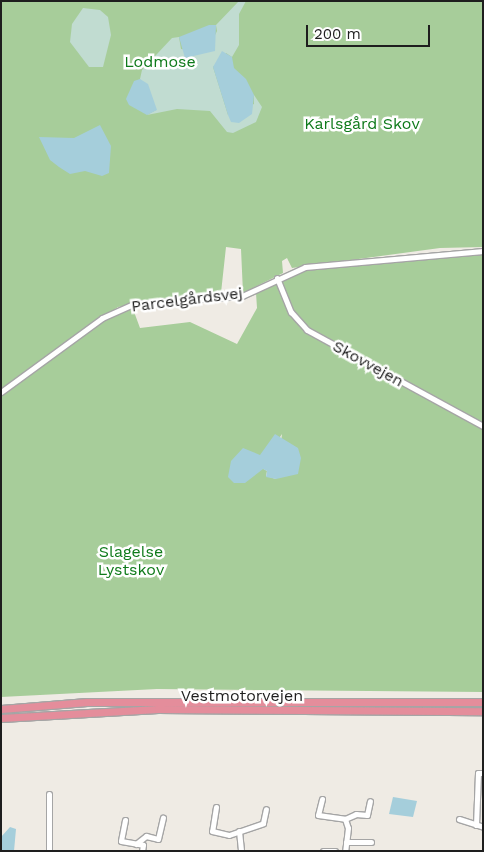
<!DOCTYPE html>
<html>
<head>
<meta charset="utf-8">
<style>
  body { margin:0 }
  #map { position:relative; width:484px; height:852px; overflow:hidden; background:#efebe4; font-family:"Work Sans",sans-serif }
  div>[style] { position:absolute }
  .forest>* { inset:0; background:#a7cd9a }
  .wetland>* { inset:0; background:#c1dcd1 }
  .water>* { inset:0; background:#a5cedb }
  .roads { filter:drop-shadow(1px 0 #a5a5a5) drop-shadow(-1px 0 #a5a5a5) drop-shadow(0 1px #a5a5a5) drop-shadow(0 -1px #a5a5a5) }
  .minor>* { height:5px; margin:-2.5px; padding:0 2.5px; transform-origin:2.5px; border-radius:2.5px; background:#fff }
  .highway>* { height:7px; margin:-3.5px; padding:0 3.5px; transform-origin:3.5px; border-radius:3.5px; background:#e48d9b }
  span { translate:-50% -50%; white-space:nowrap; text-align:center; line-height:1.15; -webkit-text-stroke:5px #fff; paint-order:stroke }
  .park-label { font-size:16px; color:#0e7a1a }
  .street-label { font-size:16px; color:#1e1e1e }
  .frame { position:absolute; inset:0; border:2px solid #1e1e1e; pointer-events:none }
  .scale { position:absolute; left:306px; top:25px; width:124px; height:22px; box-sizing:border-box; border:2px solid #1e1e1e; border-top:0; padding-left:6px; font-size:15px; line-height:18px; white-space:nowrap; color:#1e1e1e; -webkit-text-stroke:4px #fff; paint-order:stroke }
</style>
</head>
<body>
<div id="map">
  <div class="forest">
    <div style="clip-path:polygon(1px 1px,483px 1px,483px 247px,440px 248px,292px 268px,287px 258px,282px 261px,283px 273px,243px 293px,241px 249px,226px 247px,221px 293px,118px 307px,1px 389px)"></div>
    <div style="clip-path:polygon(evenodd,483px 253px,483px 692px,157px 689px,1px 697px,1px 395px,103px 320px,120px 312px,133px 309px,140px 328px,190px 322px,237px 344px,257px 308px,256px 293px,301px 270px,483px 253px,282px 434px,276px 479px,266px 476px,267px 471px,262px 468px,256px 473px,282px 434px)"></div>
  </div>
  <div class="wetland">
    <div style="clip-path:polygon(239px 1px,246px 1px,239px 14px,239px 45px,232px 57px,226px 53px,213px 67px,228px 115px,254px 104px,254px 95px,262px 107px,256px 122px,233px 133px,227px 132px,210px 111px,177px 109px,147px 115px,156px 110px,140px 79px,142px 70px,172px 38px,179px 37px,181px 49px,207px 52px,217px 31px,216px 25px)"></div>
    <div style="clip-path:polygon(83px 8px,100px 10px,108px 17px,111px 35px,103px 67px,89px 67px,70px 42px,72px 24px)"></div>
  </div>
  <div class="water">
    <div style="clip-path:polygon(209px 25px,216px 25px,215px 51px,185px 58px,179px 37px)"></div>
    <div style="clip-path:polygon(222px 51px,232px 57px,234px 68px,246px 79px,254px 95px,252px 114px,239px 123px,231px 122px,228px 115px,213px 67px)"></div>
    <div style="clip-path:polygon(140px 79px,148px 84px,157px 110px,147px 115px,129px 105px,126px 99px,134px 81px)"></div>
    <div style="clip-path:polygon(100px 125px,111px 146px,109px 173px,102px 176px,85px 171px,70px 174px,59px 167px,50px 160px,39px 137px,74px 138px)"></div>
    <div style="clip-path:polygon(275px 434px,298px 448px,301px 458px,298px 474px,276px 479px,266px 477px,267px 471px,263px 469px,245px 483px,234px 483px,228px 477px,231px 461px,243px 448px,260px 455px)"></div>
    <div style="clip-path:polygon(393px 797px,417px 801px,413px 817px,389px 814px)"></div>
    <div style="clip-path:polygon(10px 827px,16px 829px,14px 851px,2px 851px,1px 837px)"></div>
  </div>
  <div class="roads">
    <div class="minor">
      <div style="left:277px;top:278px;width:37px;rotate:68deg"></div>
      <div style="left:291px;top:312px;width:24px;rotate:48deg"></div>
      <div style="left:307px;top:330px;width:200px;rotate:28.6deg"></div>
      <div style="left:1px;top:392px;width:125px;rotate:-36.2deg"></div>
      <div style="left:102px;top:318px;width:35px;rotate:-24deg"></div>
      <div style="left:134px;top:304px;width:108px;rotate:-4.2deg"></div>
      <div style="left:242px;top:296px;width:69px;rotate:-24.7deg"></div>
      <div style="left:305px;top:267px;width:179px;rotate:-5.1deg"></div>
      <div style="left:49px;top:794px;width:57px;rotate:90deg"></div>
      <div style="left:322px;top:799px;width:16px;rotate:104deg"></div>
      <div style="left:318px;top:815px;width:27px;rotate:8deg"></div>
      <div style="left:345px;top:819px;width:12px;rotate:-24deg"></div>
      <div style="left:356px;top:814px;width:11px;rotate:5deg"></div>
      <div style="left:367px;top:815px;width:14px;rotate:-78deg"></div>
      <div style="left:216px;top:807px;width:24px;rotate:99deg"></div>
      <div style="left:212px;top:831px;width:17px;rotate:13deg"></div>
      <div style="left:229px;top:835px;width:36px;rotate:-19deg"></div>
      <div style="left:263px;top:823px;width:14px;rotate:-78deg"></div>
      <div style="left:345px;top:819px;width:9px;rotate:72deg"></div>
      <div style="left:348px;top:828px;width:23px;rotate:97deg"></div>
      <div style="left:459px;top:819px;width:25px;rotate:18deg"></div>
      <div style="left:125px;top:820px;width:21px;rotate:101deg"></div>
      <div style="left:121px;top:841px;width:22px;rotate:10deg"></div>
      <div style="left:143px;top:845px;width:6px;rotate:99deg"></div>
      <div style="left:476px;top:825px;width:52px;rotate:-87.8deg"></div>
      <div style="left:478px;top:773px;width:5px"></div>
      <div style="left:239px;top:831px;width:20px;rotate:84deg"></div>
      <div style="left:346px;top:842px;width:25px"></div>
      <div style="left:136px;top:844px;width:13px;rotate:-39deg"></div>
      <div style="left:146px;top:836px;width:12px;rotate:14deg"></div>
      <div style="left:158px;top:839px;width:22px;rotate:-77deg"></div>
      <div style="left:323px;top:851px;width:12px"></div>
    </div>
    <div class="highway">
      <div style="left:1px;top:709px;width:86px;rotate:-4.7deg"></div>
      <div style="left:87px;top:702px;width:396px"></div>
      <div style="left:1px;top:718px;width:157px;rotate:-3.3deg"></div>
      <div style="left:158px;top:709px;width:325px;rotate:0.4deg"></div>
    </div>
  </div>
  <div class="park-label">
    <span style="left:160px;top:62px">Lodmose</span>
    <span style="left:362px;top:124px">Karlsgård Skov</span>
    <span style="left:131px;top:561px">Slagelse<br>Lystskov</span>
  </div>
  <div class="street-label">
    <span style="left:187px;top:300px;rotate:-7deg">Parcelgårdsvej</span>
    <span style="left:368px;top:364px;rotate:29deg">Skovvejen</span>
    <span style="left:242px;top:696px">Vestmotorvejen</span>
  </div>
  <div class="frame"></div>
  <div class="scale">200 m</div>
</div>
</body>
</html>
